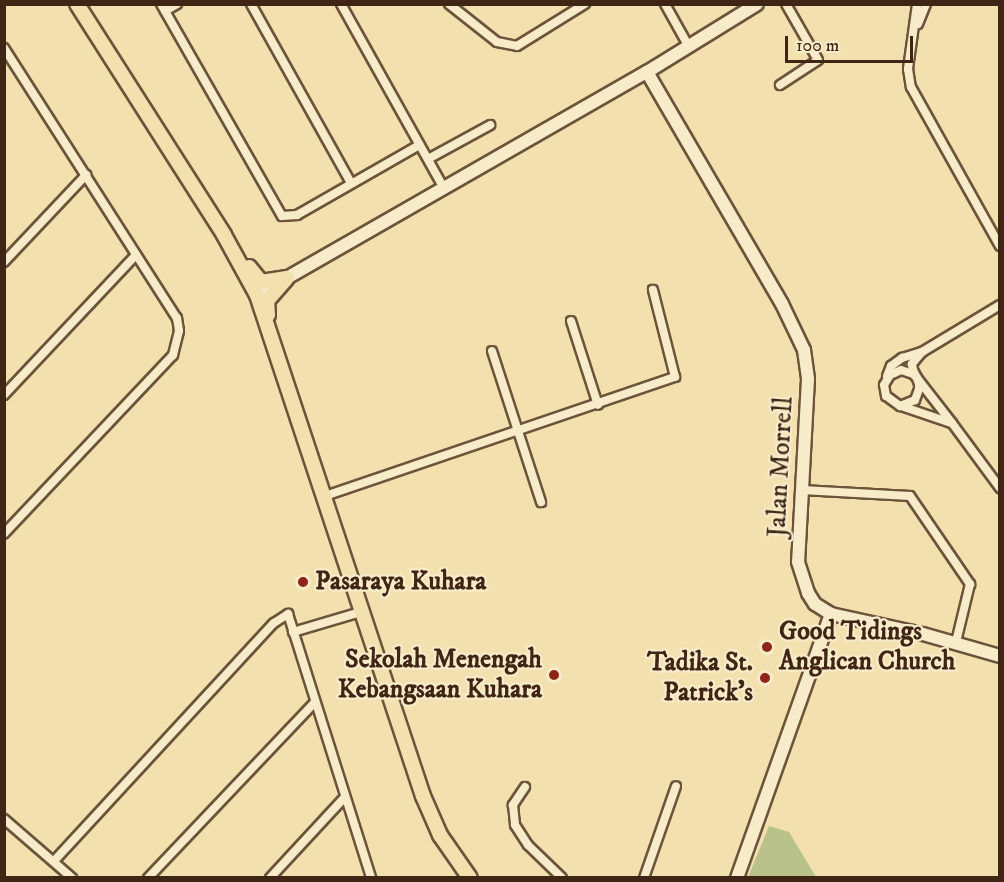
<!DOCTYPE html>
<html>
<head>
<meta charset="utf-8">
<style>
  body { margin:0 }
  #map { position:relative; width:1004px; height:882px; overflow:hidden; background:#f2e0ae; font-family:"IM FELL DW Pica",serif }
  div>[style] { position:absolute }
  .green>* { inset:0; background:#b9c28b }
  .roads { filter:drop-shadow(2px 0 #6b543a) drop-shadow(-2px 0 #6b543a) drop-shadow(0 2px #6b543a) drop-shadow(0 -2px #6b543a) }
  .street>* { height:8px; margin:-4px; padding:0 4px; transform-origin:4px; border-radius:4px; background:#f7ebca }
  .secondary>* { height:12px; margin:-6px; padding:0 6px; transform-origin:6px; border-radius:6px; background:#f7ebca }
  .primary>* { height:14px; margin:-7px; padding:0 7px; transform-origin:7px; border-radius:7px; background:#f2e0ae }
  .dots>* { width:16px; height:16px; translate:-50% -50%; box-sizing:border-box; border:3px solid #f7ebca; border-radius:50% }
  span { translate:-50% -50%; white-space:nowrap; text-align:center; line-height:1.15; -webkit-text-stroke:4.5px #f7ebca; paint-order:stroke }
  .street-label { font-size:26px; color:#3e2514 }
  .poi-label { font-size:26px; color:#3e2514; font-weight:700 }
  .left { translate:0 -50%; text-align:left }
  .right { translate:-100% -50%; text-align:right }
  .frame { position:absolute; inset:0; border:6px solid #3e2514; pointer-events:none }
  .scale { position:absolute; left:785px; top:36px; width:128px; height:27px; box-sizing:border-box; border:3px solid #3e2514; border-top:0; padding-left:8px; font-size:18px; line-height:21px; white-space:nowrap; color:#3e2514; -webkit-text-stroke:4px #f7ebca; paint-order:stroke }
</style>
</head>
<body>
<div id="map">
  <div class="green">
    <div style="clip-path:polygon(769px 826px,789px 832px,816px 877px,748px 877px)"></div>
  </div>
  <div class="roads">
    <div class="street">
      <div style="left:161px;top:4px;width:244px;rotate:60.3deg"></div>
      <div style="left:282px;top:216px;width:15px;rotate:-4deg"></div>
      <div style="left:297px;top:215px;width:141px;rotate:-29.8deg"></div>
      <div style="left:251px;top:4px;width:205px;rotate:60.8deg"></div>
      <div style="left:341px;top:4px;width:211px;rotate:60.8deg"></div>
      <div style="left:449px;top:4px;width:61px;rotate:38.4deg"></div>
      <div style="left:497px;top:42px;width:20px;rotate:11deg"></div>
      <div style="left:517px;top:46px;width:80px;rotate:-31.7deg"></div>
      <div style="left:665px;top:4px;width:49px;rotate:60.8deg"></div>
      <div style="left:917px;top:4px;width:66px;rotate:97.9deg"></div>
      <div style="left:908px;top:69px;width:18px;rotate:81deg"></div>
      <div style="left:911px;top:87px;width:182px;rotate:60.8deg"></div>
      <div style="left:165px;top:11px;width:14px;rotate:-30deg"></div>
      <div style="left:918px;top:24px;width:22px;rotate:-68deg"></div>
      <div style="left:4px;top:48px;width:321px;rotate:57.4deg"></div>
      <div style="left:177px;top:318px;width:13px;rotate:81deg"></div>
      <div style="left:179px;top:331px;width:25px;rotate:104deg"></div>
      <div style="left:173px;top:355px;width:246px;rotate:133.4deg"></div>
      <div style="left:780px;top:85px;width:45px;rotate:-33.3deg"></div>
      <div style="left:818px;top:60px;width:64px;rotate:-119.7deg"></div>
      <div style="left:428px;top:159px;width:71px;rotate:-28.7deg"></div>
      <div style="left:4px;top:262px;width:120px;rotate:-46.7deg"></div>
      <div style="left:571px;top:321px;width:88px;rotate:72.2deg"></div>
      <div style="left:492px;top:351px;width:159px;rotate:72deg"></div>
      <div style="left:922px;top:352px;width:16px;rotate:130deg"></div>
      <div style="left:912px;top:364px;width:6px;rotate:81deg"></div>
      <div style="left:913px;top:370px;width:9px;rotate:63deg"></div>
      <div style="left:917px;top:378px;width:6px;rotate:72deg"></div>
      <div style="left:919px;top:384px;width:5px;rotate:90deg"></div>
      <div style="left:919px;top:389px;width:12px;rotate:110deg"></div>
      <div style="left:915px;top:400px;width:16px;rotate:158deg"></div>
      <div style="left:900px;top:406px;width:17px;rotate:-144deg"></div>
      <div style="left:886px;top:396px;width:11px;rotate:-100deg"></div>
      <div style="left:884px;top:385px;width:12px;rotate:-59deg"></div>
      <div style="left:890px;top:375px;width:12px;rotate:-24deg"></div>
      <div style="left:901px;top:370px;width:13px;rotate:18deg"></div>
      <div style="left:913px;top:374px;width:6px;rotate:45deg"></div>
      <div style="left:917px;top:378px;width:57px;rotate:52.1deg"></div>
      <div style="left:952px;top:423px;width:81px;rotate:53.6deg"></div>
      <div style="left:887px;top:376px;width:11px;rotate:-68deg"></div>
      <div style="left:891px;top:366px;width:14px;rotate:-36deg"></div>
      <div style="left:902px;top:358px;width:21px;rotate:-17deg"></div>
      <div style="left:922px;top:352px;width:91px;rotate:-31.1deg"></div>
      <div style="left:4px;top:395px;width:192px;rotate:-46.7deg"></div>
      <div style="left:901px;top:406px;width:53px;rotate:18.8deg"></div>
      <div style="left:802px;top:490px;width:108px;rotate:3.2deg"></div>
      <div style="left:910px;top:496px;width:107px;rotate:55.7deg"></div>
      <div style="left:970px;top:584px;width:60px;rotate:103.6deg"></div>
      <div style="left:325px;top:496px;width:370px;rotate:-18.8deg"></div>
      <div style="left:675px;top:377px;width:90px;rotate:-104.2deg"></div>
      <div style="left:293px;top:632px;width:74px;rotate:-16.5deg"></div>
      <div style="left:525px;top:787px;width:22px;rotate:124deg"></div>
      <div style="left:513px;top:805px;width:20px;rotate:84deg"></div>
      <div style="left:515px;top:825px;width:24px;rotate:57deg"></div>
      <div style="left:528px;top:845px;width:47px;rotate:44.1deg"></div>
      <div style="left:4px;top:819px;width:90px;rotate:40.9deg"></div>
      <div style="left:54px;top:861px;width:324px;rotate:-47.3deg"></div>
      <div style="left:274px;top:623px;width:17px;rotate:-33deg"></div>
      <div style="left:288px;top:614px;width:277px;rotate:72.5deg"></div>
      <div style="left:148px;top:878px;width:241px;rotate:-46.5deg"></div>
      <div style="left:270px;top:878px;width:110px;rotate:-47.2deg"></div>
      <div style="left:644px;top:878px;width:97px;rotate:-70.8deg"></div>
    </div>
    <div class="secondary">
      <div style="left:647px;top:72px;width:268px;rotate:59.8deg"></div>
      <div style="left:782px;top:304px;width:51px;rotate:64.4deg"></div>
      <div style="left:804px;top:350px;width:29px;rotate:82deg"></div>
      <div style="left:808px;top:379px;width:183px;rotate:93.1deg"></div>
      <div style="left:798px;top:562px;width:33px;rotate:72deg"></div>
      <div style="left:808px;top:593px;width:13px;rotate:58deg"></div>
      <div style="left:815px;top:604px;width:19px;rotate:32deg"></div>
      <div style="left:831px;top:614px;width:280px;rotate:109.6deg"></div>
      <div style="left:257px;top:295px;width:449px;rotate:-29.8deg"></div>
      <div style="left:647px;top:72px;width:129px;rotate:-31.7deg"></div>
      <div style="left:831px;top:614px;width:94px;rotate:12.3deg"></div>
      <div style="left:923px;top:634px;width:80px;rotate:15.9deg"></div>
    </div>
    <div class="primary">
      <div style="left:77px;top:4px;width:274px;rotate:57.5deg"></div>
      <div style="left:224px;top:235px;width:68px;rotate:61.2deg"></div>
      <div style="left:257px;top:295px;width:528px;rotate:71.67deg"></div>
      <div style="left:423px;top:796px;width:43px;rotate:66.4deg"></div>
      <div style="left:440px;top:835px;width:52px;rotate:55.1deg"></div>
      <div style="left:249px;top:267px;width:19px;rotate:51deg"></div>
      <div style="left:261px;top:282px;width:26px;rotate:-9deg"></div>
      <div style="left:268px;top:315px;width:14px;rotate:-94deg"></div>
      <div style="left:267px;top:301px;width:30px;rotate:-49deg"></div>
    </div>
  </div>
  <div class="dots">
    <div style="left:303px;top:582px;background:#8f2418"></div>
    <div style="left:767px;top:647px;background:#8f2418"></div>
    <div style="left:554px;top:675px;background:#8f2418"></div>
    <div style="left:765px;top:678px;background:#8f2418"></div>
  </div>
  <div class="street-label">
    <span style="left:781px;top:467px;rotate:-87deg">Jalan Morrell</span>
  </div>
  <div class="poi-label">
    <span class="left" style="left:315px;top:582px">Pasaraya Kuhara</span>
    <span class="left" style="left:779px;top:647px">Good Tidings<br>Anglican Church</span>
    <span class="right" style="left:542px;top:675px">Sekolah Menengah<br>Kebangsaan Kuhara</span>
    <span class="right" style="left:753px;top:678px">Tadika St.<br>Patrick's</span>
  </div>
  <div class="frame"></div>
  <div class="scale">100 m</div>
</div>
</body>
</html>
